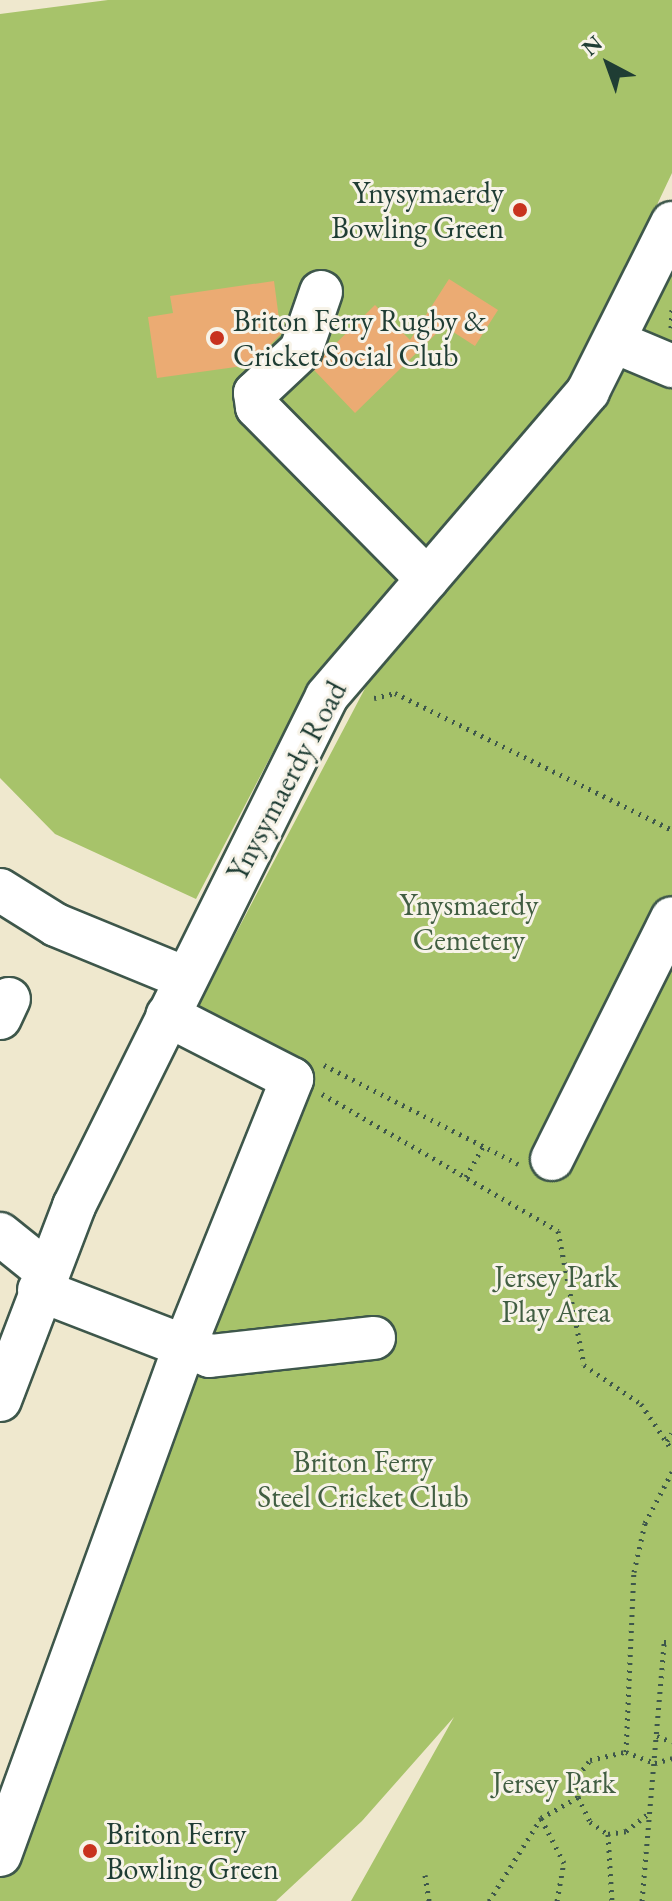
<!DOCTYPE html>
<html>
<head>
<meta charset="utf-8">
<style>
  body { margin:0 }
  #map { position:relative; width:672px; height:1901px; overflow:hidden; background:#efe8ce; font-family:"EB Garamond",serif }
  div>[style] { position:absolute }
  .green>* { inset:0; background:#a7c36a }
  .building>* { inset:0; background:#ebab73 }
  .path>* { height:5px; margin-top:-2.5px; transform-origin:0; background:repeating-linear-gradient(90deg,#3e574b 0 2px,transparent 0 8px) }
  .roads { filter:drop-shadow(2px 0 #3e574b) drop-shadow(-2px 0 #3e574b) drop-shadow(0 2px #3e574b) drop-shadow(0 -2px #3e574b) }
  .minor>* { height:42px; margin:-21px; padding:0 21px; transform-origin:21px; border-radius:21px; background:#fff }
  .dots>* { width:22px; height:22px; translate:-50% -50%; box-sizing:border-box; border:4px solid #f7f3e8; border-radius:50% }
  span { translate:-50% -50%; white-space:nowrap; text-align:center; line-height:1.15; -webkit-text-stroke:6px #f7f3e8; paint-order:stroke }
  .poi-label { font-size:30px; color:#1f3d34 }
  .right { translate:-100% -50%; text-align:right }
  .left { translate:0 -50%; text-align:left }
  .street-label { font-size:30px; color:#1f3d34 }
  .park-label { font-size:30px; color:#415e42 }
  .north { position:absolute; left:568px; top:24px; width:80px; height:80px; -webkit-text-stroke:6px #f7f3e8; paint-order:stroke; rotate:319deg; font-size:22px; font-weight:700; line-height:32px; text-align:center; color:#1f3d34 }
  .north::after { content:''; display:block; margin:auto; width:28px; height:36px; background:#1f3d34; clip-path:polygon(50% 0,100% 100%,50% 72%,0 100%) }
</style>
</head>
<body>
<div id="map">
  <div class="green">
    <div style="clip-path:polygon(108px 0,672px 0,672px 173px,604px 317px,560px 392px,311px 679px,196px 899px,55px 834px,0 778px,0 14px)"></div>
    <div style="clip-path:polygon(672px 271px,672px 1901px,351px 1901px,454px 1717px,362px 1821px,276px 1901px,0 1901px,0 1878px,192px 1351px,306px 1067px,194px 1013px,371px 677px,613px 394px)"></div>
  </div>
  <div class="building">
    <div style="clip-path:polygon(449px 279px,498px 310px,475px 346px,444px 326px,355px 413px,314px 370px,325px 354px,375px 305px,410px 340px)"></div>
    <div style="clip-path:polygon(274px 281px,281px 334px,250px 365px,157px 378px,148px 317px,173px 313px,170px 296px)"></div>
  </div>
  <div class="path">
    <div style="left:671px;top:328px;width:21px;rotate:-87deg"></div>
    <div style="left:374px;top:698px;width:22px;rotate:-13deg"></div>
    <div style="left:395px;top:693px;width:309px;rotate:26.3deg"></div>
    <div style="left:324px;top:1065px;width:218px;rotate:27deg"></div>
    <div style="left:322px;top:1094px;width:273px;rotate:30.1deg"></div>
    <div style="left:558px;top:1231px;width:136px;rotate:79deg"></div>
    <div style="left:584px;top:1365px;width:69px;rotate:34.4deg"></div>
    <div style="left:641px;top:1404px;width:55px;rotate:56deg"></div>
    <div style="left:466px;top:1177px;width:35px;rotate:-61deg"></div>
    <div style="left:667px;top:1441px;width:9px;rotate:-58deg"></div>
    <div style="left:657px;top:1736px;width:16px;rotate:22deg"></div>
    <div style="left:626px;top:1752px;width:31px;rotate:21deg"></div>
    <div style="left:655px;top:1763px;width:18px;rotate:-16deg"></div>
    <div style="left:578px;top:1797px;width:28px;rotate:64deg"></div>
    <div style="left:590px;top:1822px;width:22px;rotate:34deg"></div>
    <div style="left:608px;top:1834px;width:18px;rotate:-9deg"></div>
    <div style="left:626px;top:1831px;width:31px;rotate:-38deg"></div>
    <div style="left:608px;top:1834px;width:67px;rotate:86.6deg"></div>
    <div style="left:425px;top:1875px;width:26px;rotate:81deg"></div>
    <div style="left:489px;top:1901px;width:98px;rotate:-57.9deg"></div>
    <div style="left:557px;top:1901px;width:39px;rotate:-80deg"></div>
    <div style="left:564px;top:1863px;width:51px;rotate:-117.1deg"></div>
    <div style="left:541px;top:1818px;width:43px;rotate:-29.6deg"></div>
    <div style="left:578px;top:1797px;width:21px;rotate:-90deg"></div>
    <div style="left:578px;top:1776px;width:20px;rotate:-53deg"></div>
    <div style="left:590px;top:1760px;width:37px;rotate:-13deg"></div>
    <div style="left:626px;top:1752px;width:180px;rotate:-87.5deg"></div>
    <div style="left:634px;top:1572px;width:50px;rotate:-77.3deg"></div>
    <div style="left:645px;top:1523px;width:58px;rotate:-62.1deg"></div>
    <div style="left:642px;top:1901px;width:260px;rotate:-85.1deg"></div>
    <div style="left:664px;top:1642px;width:8px"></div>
  </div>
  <div class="roads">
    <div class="minor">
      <div style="left:321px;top:292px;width:61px;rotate:109deg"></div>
      <div style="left:301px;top:350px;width:63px;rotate:136.9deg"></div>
      <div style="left:255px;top:393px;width:14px;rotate:82deg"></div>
      <div style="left:257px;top:407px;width:242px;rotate:45.3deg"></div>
      <div style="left:615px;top:342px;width:62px;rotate:22.8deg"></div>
      <div style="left:0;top:890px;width:66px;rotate:32deg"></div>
      <div style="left:56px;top:925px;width:139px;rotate:22.3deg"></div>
      <div style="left:0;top:1018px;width:21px;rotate:-65deg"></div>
      <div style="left:552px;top:1159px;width:269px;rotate:-63.5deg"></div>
      <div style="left:0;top:1234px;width:59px;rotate:38.8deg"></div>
      <div style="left:39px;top:1290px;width:183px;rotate:21.1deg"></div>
      <div style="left:210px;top:1356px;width:165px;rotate:-6.3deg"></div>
      <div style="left:0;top:1400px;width:208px;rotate:-69.1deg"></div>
      <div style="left:74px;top:1206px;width:569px;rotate:-63.61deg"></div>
      <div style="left:327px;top:696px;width:401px;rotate:-49.4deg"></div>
      <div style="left:588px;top:391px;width:188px;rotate:-63.4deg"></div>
      <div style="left:0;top:1855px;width:539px;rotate:-70.05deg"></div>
      <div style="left:184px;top:1348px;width:290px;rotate:-68.1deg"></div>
      <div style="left:292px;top:1079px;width:140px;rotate:-152.9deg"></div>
    </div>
  </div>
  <div class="dots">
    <div style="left:520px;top:210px;background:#c8321e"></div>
    <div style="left:217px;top:338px;background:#c8321e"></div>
    <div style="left:90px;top:1851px;background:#c8321e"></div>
  </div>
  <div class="poi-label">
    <span class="right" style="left:504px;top:210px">Ynysymaerdy<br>Bowling Green</span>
    <span class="left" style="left:233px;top:338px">Briton Ferry Rugby &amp;<br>Cricket Social Club</span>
    <span class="left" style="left:106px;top:1851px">Briton Ferry<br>Bowling Green</span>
  </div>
  <div class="street-label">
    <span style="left:287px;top:781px;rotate:-62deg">Ynysymaerdy Road</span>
  </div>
  <div class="park-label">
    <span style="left:469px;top:922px">Ynysmaerdy<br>Cemetery</span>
    <span style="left:556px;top:1294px">Jersey Park<br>Play Area</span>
    <span style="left:363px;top:1479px">Briton Ferry<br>Steel Cricket Club</span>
    <span style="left:554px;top:1783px">Jersey Park</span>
  </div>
  <div class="north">N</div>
</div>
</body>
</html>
